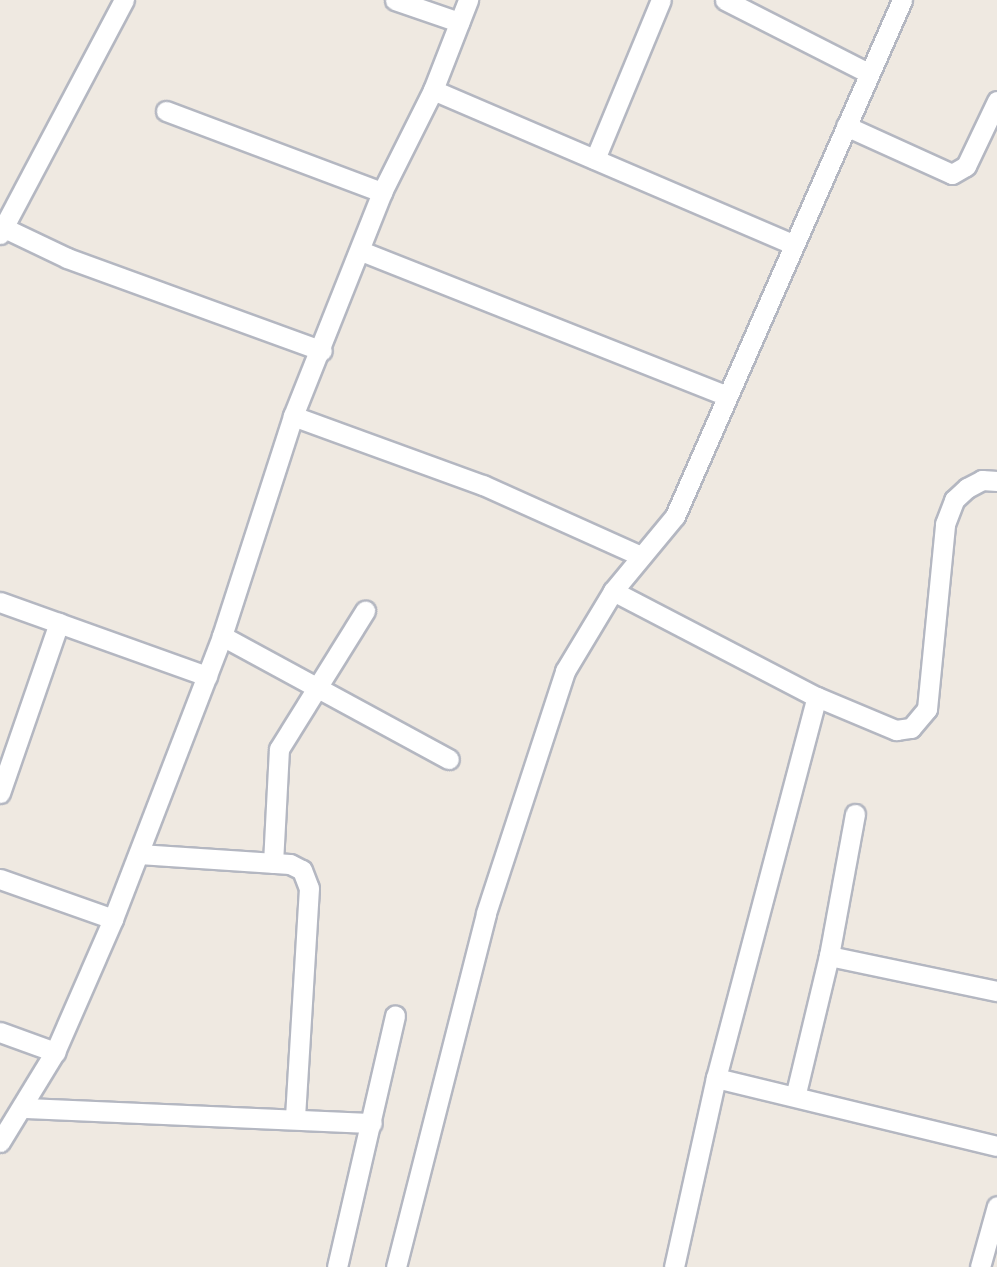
<!DOCTYPE html>
<html>
<head>
<meta charset="utf-8">
<style>
  body { margin:0 }
  #map { position:relative; width:997px; height:1267px; overflow:hidden; background:#efe9e1; font-family:Montserrat,sans-serif }
  div>[style] { position:absolute }
  .roads { filter:drop-shadow(2px 0 #b4b7c1) drop-shadow(-2px 0 #b4b7c1) drop-shadow(0 2px #b4b7c1) drop-shadow(0 -2px #b4b7c1) }
  .street>* { height:19px; margin:-9.5px; padding:0 9.5px; transform-origin:9.5px; border-radius:9.5px; background:#fff }
  span { translate:-50% -50%; white-space:nowrap; text-align:center; line-height:1.15; -webkit-text-stroke:7px #fff; paint-order:stroke }
</style>
</head>
<body>
<div id="map">
  <div class="roads">
    <div class="street">
      <div style="left:395px;top:0;width:68px;rotate:19deg"></div>
      <div style="left:725px;top:0;width:161px;rotate:27deg"></div>
      <div style="left:433px;top:90px;width:391px;rotate:23.2deg"></div>
      <div style="left:166px;top:111px;width:231px;rotate:20.6deg"></div>
      <div style="left:846px;top:126px;width:116px;rotate:24.4deg"></div>
      <div style="left:952px;top:174px;width:16px;rotate:-30deg"></div>
      <div style="left:966px;top:166px;width:72px;rotate:-64.5deg"></div>
      <div style="left:595px;top:159px;width:172px;rotate:-67.5deg"></div>
      <div style="left:0;top:226px;width:74px;rotate:25.5deg"></div>
      <div style="left:67px;top:258px;width:271px;rotate:20deg"></div>
      <div style="left:0;top:234px;width:265px;rotate:-62.1deg"></div>
      <div style="left:361px;top:251px;width:391px;rotate:21.6deg"></div>
      <div style="left:293px;top:416px;width:202px;rotate:20deg"></div>
      <div style="left:483px;top:485px;width:173px;rotate:24.2deg"></div>
      <div style="left:613px;top:591px;width:230px;rotate:27.5deg"></div>
      <div style="left:817px;top:697px;width:86px;rotate:22.7deg"></div>
      <div style="left:896px;top:730px;width:15px;rotate:-8deg"></div>
      <div style="left:911px;top:728px;width:25px;rotate:-50deg"></div>
      <div style="left:927px;top:709px;width:186px;rotate:-84.4deg"></div>
      <div style="left:945px;top:524px;width:26px;rotate:-69deg"></div>
      <div style="left:954px;top:500px;width:18px;rotate:-43deg"></div>
      <div style="left:967px;top:488px;width:17px;rotate:-28deg"></div>
      <div style="left:982px;top:480px;width:15px;rotate:4deg"></div>
      <div style="left:0;top:602px;width:220px;rotate:19.7deg"></div>
      <div style="left:222px;top:636px;width:258px;rotate:28.5deg"></div>
      <div style="left:0;top:793px;width:180px;rotate:-70.9deg"></div>
      <div style="left:855px;top:814px;width:144px;rotate:100.4deg"></div>
      <div style="left:829px;top:956px;width:172px;rotate:11.8deg"></div>
      <div style="left:139px;top:854px;width:151px;rotate:3.8deg"></div>
      <div style="left:290px;top:864px;width:13px;rotate:27deg"></div>
      <div style="left:302px;top:870px;width:19px;rotate:69deg"></div>
      <div style="left:309px;top:888px;width:230px;rotate:93.5deg"></div>
      <div style="left:273px;top:863px;width:114px;rotate:-87deg"></div>
      <div style="left:279px;top:749px;width:163px;rotate:-58.1deg"></div>
      <div style="left:0;top:879px;width:120px;rotate:19.5deg"></div>
      <div style="left:0;top:1032px;width:59px;rotate:20deg"></div>
      <div style="left:716px;top:1078px;width:289px;rotate:13.6deg"></div>
      <div style="left:796px;top:1093px;width:141px;rotate:-76.5deg"></div>
      <div style="left:24px;top:1108px;width:348px;rotate:2.5deg"></div>
      <div style="left:0;top:1142px;width:105px;rotate:-58.6deg"></div>
      <div style="left:55px;top:1052px;width:145px;rotate:-66.4deg"></div>
      <div style="left:113px;top:919px;width:303px;rotate:-68.9deg"></div>
      <div style="left:222px;top:636px;width:231px;rotate:-72.1deg"></div>
      <div style="left:293px;top:416px;width:241px;rotate:-68.3deg"></div>
      <div style="left:382px;top:192px;width:114px;rotate:-63.4deg"></div>
      <div style="left:433px;top:90px;width:97px;rotate:-68.7deg"></div>
      <div style="left:337px;top:1267px;width:258px;rotate:-77deg"></div>
      <div style="left:396px;top:1267px;width:365px;rotate:-75.7deg"></div>
      <div style="left:486px;top:913px;width:255px;rotate:-71.9deg"></div>
      <div style="left:565px;top:671px;width:93px;rotate:-59deg"></div>
      <div style="left:613px;top:591px;width:97px;rotate:-50.4deg"></div>
      <div style="left:675px;top:516px;width:564px;rotate:-66.25deg"></div>
      <div style="left:674px;top:1267px;width:194px;rotate:-77.5deg"></div>
      <div style="left:716px;top:1078px;width:394px;rotate:-75.2deg"></div>
      <div style="left:980px;top:1267px;width:63px;rotate:-74.4deg"></div>
    </div>
  </div>
</div>
</body>
</html>
